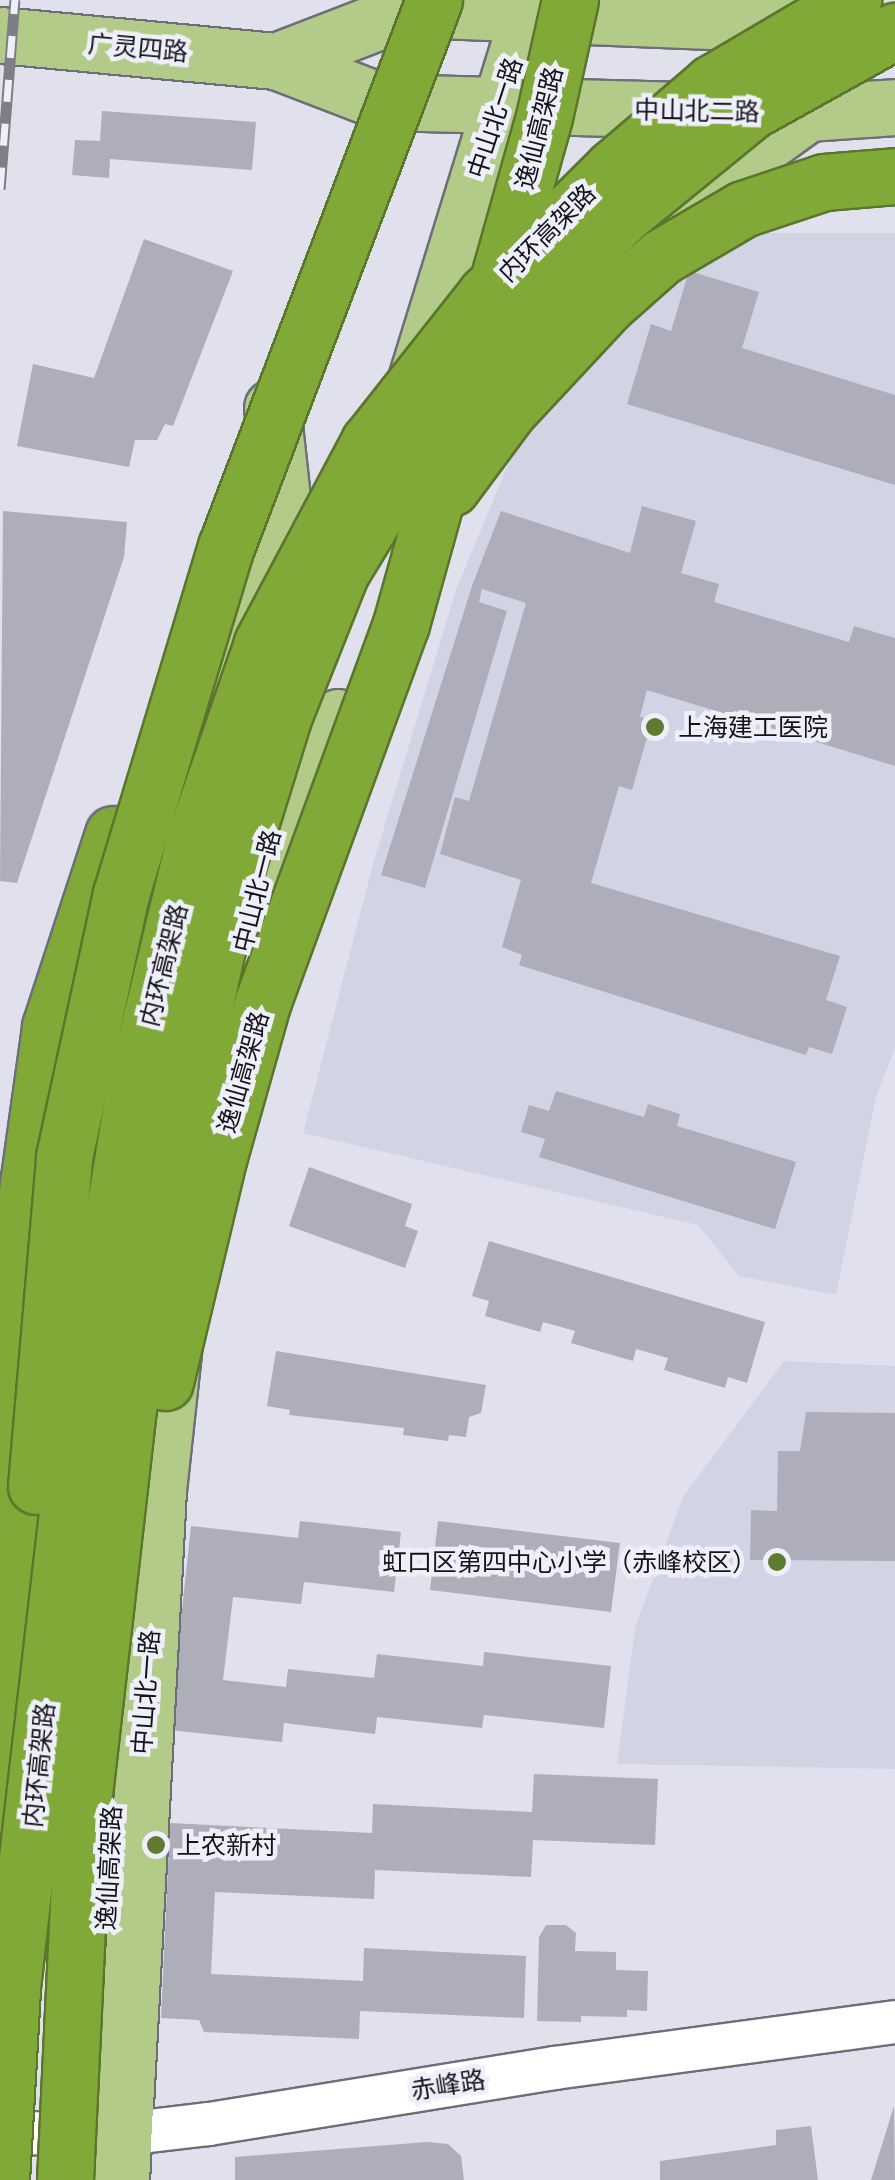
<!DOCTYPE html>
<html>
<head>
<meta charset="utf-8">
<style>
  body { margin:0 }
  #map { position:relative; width:895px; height:2180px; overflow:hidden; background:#e1e1ee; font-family:Manrope,"Noto Sans SC",sans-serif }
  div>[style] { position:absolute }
  .built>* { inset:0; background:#d3d3e6 }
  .building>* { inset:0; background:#aeaeba }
  .roads { filter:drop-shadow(2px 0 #6e6e79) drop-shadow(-2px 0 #6e6e79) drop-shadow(0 2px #6e6e79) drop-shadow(0 -2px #6e6e79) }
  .minor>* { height:42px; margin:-21px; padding:0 21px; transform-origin:21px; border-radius:21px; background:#fff }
  .major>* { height:55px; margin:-27.5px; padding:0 27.5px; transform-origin:27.5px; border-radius:27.5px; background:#b3cb88 }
  .highway>* { height:55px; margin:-27.5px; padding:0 27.5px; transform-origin:27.5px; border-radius:27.5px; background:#81a938 }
  .rail>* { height:11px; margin-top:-5.5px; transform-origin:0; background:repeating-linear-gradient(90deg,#efeffb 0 22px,#7e7e87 0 44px); box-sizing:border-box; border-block:2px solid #7e7e87 }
  .bridges { filter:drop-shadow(2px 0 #5b752d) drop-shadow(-2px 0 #5b752d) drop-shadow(0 2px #5b752d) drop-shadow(0 -2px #5b752d) }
  .highway-bridge>* { height:55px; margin:-27.5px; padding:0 27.5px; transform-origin:27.5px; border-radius:27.5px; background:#81a938 }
  .dots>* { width:28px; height:28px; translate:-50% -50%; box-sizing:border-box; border:5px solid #efeffb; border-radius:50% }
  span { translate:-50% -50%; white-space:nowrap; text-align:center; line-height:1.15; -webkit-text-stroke:9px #efeffb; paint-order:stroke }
  .street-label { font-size:25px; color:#141418 }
  .poi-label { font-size:25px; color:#141418 }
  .left { translate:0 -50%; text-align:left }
  .right { translate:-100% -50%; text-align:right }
</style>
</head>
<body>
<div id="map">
  <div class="built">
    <div style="clip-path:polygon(743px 233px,895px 233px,895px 1048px,876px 1097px,836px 1295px,739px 1276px,698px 1225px,303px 1133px,373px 864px,456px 590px,509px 462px,565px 367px,640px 293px)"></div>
    <div style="clip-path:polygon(784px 1361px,895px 1366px,895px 1769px,617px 1764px,635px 1628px,683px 1497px)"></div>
  </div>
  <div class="building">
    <div style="clip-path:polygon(102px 111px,256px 122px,252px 170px,110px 159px,109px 178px,72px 175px,75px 140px,100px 141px)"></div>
    <div style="clip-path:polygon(144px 239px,233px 271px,173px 426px,165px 424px,157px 440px,135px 440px,129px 467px,17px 446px,33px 364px,94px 378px)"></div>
    <div style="clip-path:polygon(689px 271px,759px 292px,742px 348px,895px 395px,895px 485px,627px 404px,651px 324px,671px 331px)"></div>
    <div style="clip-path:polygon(642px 506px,696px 521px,681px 573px,719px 584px,714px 602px,849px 642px,854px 626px,895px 638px,895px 766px,647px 690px,640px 717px,652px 720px,632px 790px,619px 786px,591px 883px,840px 956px,826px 1000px,847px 1007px,832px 1054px,809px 1047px,806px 1055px,519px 965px,522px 955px,502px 947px,521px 880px,440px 854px,455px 797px,469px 801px,526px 603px,482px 589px,479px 602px,507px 611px,425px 888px,381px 875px,472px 586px,501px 511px,630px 553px)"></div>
    <div style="clip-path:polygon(3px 511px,127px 522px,124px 557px,17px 883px,0 881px)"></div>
    <div style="clip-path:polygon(556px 1091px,644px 1117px,648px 1104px,680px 1114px,677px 1126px,796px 1162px,775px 1229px,539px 1157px,545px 1139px,521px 1132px,529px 1105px,549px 1111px)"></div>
    <div style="clip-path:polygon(309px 1167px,412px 1204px,405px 1226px,418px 1231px,405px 1268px,289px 1226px)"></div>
    <div style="clip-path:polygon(489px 1241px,765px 1322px,747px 1383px,728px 1377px,725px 1388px,664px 1370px,668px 1358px,636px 1349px,633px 1361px,571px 1343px,575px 1331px,543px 1322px,540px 1332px,485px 1316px,489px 1301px,472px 1296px)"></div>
    <div style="clip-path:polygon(276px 1351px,486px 1385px,481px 1413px,469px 1417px,466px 1437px,449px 1435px,448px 1441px,403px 1435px,404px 1428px,289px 1415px,290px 1410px,267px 1406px)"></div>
    <div style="clip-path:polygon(806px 1412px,895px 1413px,895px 1561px,750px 1560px,751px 1510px,777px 1511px,778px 1451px,800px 1451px)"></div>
    <div style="clip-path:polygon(300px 1521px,401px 1532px,394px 1592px,304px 1582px,301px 1604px,233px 1597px,223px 1680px,286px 1687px,288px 1669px,374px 1678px,377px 1654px,483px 1666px,484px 1652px,611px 1666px,604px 1728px,484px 1715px,482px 1728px,377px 1717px,375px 1734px,284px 1723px,282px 1742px,169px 1730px,191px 1526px,298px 1538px)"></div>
    <div style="clip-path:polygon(438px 1521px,620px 1543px,611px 1612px,430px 1590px)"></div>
    <div style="clip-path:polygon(534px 1774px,658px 1779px,655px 1845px,533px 1840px,531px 1877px,375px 1870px,374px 1899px,215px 1892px,211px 1974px,363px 1981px,364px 1948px,526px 1956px,524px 2018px,360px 2011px,359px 2039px,204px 2032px,199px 2020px,161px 2018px,170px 1823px,372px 1833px,373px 1804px,532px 1812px)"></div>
    <div style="clip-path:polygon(546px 1925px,566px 1925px,576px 1933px,575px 1951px,616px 1952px,616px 1970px,648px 1971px,647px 2011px,627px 2010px,627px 2017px,581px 2016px,581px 2022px,537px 2021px,539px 1937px)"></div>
    <div style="clip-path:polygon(894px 2106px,895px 2180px,871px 2180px)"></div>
    <div style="clip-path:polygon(811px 2126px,818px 2180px,660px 2180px,660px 2161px,776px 2145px,776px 2130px)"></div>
    <div style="clip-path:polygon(427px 2142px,448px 2144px,461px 2156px,464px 2180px,235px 2180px,235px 2157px)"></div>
  </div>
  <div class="roads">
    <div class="minor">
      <div style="left:0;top:2133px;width:124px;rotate:0.5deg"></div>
      <div style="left:124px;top:2134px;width:86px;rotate:-6.7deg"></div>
      <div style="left:209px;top:2124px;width:351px;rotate:-9.2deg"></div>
      <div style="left:555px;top:2068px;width:343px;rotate:-7.7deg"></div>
    </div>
    <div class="major">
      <div style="left:0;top:35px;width:277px;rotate:5.4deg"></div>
      <div style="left:276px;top:61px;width:115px;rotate:21deg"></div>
      <div style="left:383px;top:102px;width:425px;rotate:1.5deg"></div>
      <div style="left:808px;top:113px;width:87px;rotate:-3.9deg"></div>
      <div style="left:276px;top:61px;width:145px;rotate:-21.1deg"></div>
      <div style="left:411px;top:9px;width:426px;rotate:2.3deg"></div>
      <div style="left:615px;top:252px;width:238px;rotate:-35.8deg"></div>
      <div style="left:413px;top:389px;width:407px;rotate:-72.9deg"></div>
      <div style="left:175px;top:812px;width:182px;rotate:-71.4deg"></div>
      <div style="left:233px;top:640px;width:134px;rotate:-67.6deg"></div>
      <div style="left:284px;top:516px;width:109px;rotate:-96.3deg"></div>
      <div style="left:252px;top:899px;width:134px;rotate:-61.9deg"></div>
      <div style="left:315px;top:781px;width:68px;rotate:-70.2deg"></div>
      <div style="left:121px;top:2180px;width:691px;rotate:-86.93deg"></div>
      <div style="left:158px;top:1490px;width:158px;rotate:-83.8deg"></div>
    </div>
    <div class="highway">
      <div style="left:0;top:1804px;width:412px;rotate:-88.1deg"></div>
      <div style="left:14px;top:1392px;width:186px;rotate:-86.6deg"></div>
      <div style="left:25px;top:1206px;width:181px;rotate:-82deg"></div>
      <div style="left:50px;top:1027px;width:203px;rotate:-71.9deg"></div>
    </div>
  </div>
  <div class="rail">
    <div style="left:0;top:189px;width:190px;rotate:-85.5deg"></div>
  </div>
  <div class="bridges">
    <div class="highway-bridge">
      <div style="left:499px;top:277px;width:166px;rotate:-74.3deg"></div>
      <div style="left:544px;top:117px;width:120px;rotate:-77.5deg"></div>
      <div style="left:451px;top:488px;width:97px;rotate:-53.4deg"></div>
      <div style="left:509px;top:410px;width:144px;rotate:-47deg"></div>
      <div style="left:607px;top:305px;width:72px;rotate:-41.6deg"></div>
      <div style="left:661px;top:257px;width:95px;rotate:-30.3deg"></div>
      <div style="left:743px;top:209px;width:85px;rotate:-18.4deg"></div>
      <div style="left:824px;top:182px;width:71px;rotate:-4.8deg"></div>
      <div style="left:165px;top:1382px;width:232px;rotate:-76.6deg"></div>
      <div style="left:219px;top:1156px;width:161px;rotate:-74.2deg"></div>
      <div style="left:263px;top:1001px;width:401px;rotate:-69.9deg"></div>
      <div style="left:401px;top:624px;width:219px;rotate:-74.4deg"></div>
      <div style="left:36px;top:1486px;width:330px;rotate:-85.1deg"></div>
      <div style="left:64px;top:1157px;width:269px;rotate:-77.8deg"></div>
      <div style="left:121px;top:894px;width:363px;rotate:-73.2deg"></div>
      <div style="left:226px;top:547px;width:585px;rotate:-69.18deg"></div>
      <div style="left:1px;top:2180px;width:193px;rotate:-86.7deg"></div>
      <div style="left:12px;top:1987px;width:520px;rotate:-83.38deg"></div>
      <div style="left:72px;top:1470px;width:388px;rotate:-80.8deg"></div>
      <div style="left:134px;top:1087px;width:257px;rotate:-76.3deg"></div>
      <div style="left:195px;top:837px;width:205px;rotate:-70.9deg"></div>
      <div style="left:262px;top:643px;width:228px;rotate:-62deg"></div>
      <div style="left:369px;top:442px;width:189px;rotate:-51.7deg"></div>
      <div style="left:486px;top:294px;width:179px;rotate:-44.8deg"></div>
      <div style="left:613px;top:168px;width:130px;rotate:-40.6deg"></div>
      <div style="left:712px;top:83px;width:164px;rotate:-30.5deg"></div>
      <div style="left:65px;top:2180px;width:377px;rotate:-87.3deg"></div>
      <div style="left:83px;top:1803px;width:397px;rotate:-83.5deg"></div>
      <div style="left:128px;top:1409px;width:182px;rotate:-81.2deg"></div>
      <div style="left:156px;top:1229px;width:351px;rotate:-77.7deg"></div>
      <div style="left:231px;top:886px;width:179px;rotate:-72.8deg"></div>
      <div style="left:284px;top:715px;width:154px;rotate:-68.3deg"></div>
      <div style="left:341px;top:572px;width:169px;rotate:-58.6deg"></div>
      <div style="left:429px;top:428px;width:166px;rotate:-49.9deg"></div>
      <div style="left:536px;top:301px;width:126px;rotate:-44.4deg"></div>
      <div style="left:626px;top:213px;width:161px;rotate:-39.2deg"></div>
      <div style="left:751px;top:111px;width:165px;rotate:-29.1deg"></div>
    </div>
  </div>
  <div class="dots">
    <div style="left:655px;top:727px;background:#5f7b30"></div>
    <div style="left:777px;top:1562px;background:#5f7b30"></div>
    <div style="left:156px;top:1845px;background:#5f7b30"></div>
  </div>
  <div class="street-label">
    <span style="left:138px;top:48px;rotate:5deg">广灵四路</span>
    <span style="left:697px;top:111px;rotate:1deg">中山北二路</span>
    <span style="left:495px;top:118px;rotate:-72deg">中山北一路</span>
    <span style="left:539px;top:128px;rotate:-76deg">逸仙高架路</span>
    <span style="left:547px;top:233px;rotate:-45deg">内环高架路</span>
    <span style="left:257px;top:891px;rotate:-76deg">中山北一路</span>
    <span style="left:164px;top:965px;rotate:-76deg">内环高架路</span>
    <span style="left:243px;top:1072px;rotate:-74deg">逸仙高架路</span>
    <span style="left:146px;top:1692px;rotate:-86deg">中山北一路</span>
    <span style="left:39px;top:1765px;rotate:-84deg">内环高架路</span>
    <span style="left:109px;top:1868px;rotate:-87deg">逸仙高架路</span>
    <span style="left:448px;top:2085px;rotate:-9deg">赤峰路</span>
  </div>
  <div class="poi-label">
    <span class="left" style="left:678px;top:727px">上海建工医院</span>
    <span class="right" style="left:757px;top:1562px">虹口区第四中心小学（赤峰校区）</span>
    <span class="left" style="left:176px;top:1845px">上农新村</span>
  </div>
</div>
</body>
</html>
